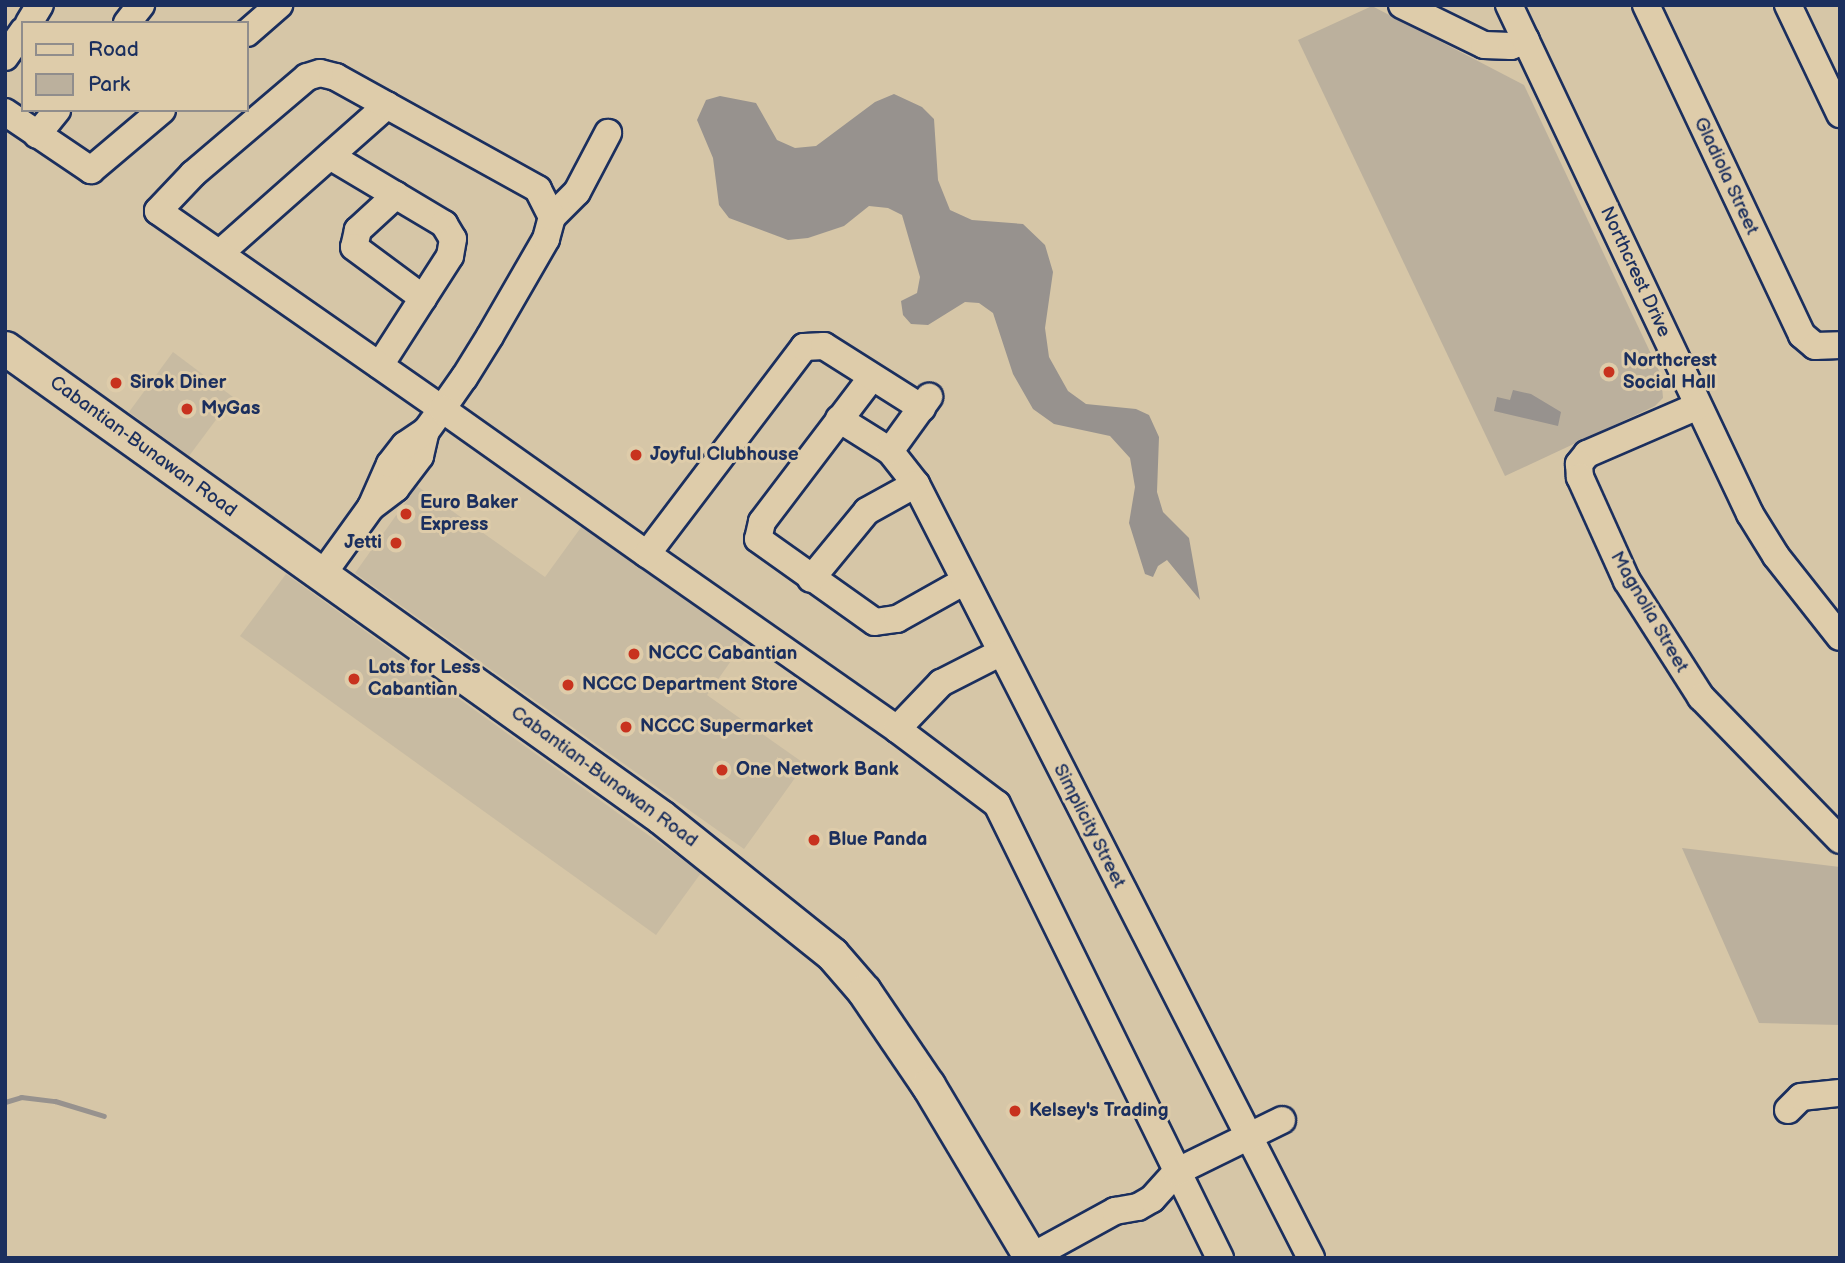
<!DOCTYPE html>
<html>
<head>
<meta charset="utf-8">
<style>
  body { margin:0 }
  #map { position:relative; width:1845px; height:1263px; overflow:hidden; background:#d6c6a7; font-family:"Balsamiq Sans",sans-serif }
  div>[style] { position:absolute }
  .built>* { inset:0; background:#c8bba2 }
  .green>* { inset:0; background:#bbb09d }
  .water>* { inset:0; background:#97928e }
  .stream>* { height:5px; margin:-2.5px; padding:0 2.5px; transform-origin:2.5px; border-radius:2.5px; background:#97928e }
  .roads { filter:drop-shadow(2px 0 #1b2f5e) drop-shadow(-2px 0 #1b2f5e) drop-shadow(0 2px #1b2f5e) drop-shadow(0 -2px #1b2f5e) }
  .minor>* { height:26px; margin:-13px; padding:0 13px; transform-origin:13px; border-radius:13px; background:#deccaa }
  .major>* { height:33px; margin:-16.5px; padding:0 16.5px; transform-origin:16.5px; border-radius:16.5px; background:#deccaa }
  .dots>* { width:19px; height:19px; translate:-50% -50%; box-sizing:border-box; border:4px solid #deccaa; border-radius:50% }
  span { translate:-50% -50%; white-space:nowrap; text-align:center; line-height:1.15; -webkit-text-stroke:6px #deccaa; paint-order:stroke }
  .street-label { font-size:19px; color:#1b2f5e }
  .poi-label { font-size:19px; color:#1b2f5e; font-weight:700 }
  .left { translate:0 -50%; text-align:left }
  .right { translate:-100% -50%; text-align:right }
  .frame { position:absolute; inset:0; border:7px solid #1b2f5e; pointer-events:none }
  .legend { position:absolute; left:21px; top:21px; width:228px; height:91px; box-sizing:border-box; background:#deccaa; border:2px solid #908d8c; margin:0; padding:9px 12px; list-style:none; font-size:21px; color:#1b2f5e }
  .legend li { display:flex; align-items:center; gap:14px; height:35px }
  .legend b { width:35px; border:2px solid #908d8c }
</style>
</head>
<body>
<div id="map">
  <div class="built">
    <div style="clip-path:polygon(173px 352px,233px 397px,189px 456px,129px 412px)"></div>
    <div style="clip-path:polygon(417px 486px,545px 577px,582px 526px,745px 641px,707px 695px,805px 764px,744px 849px,355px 573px)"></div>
    <div style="clip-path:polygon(286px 574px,701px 873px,656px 935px,240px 636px)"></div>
  </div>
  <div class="green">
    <div style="clip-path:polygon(1372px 6px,1524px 85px,1661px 375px,1663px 398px,1655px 406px,1505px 476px,1298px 40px)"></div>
    <div style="clip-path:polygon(1682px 848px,1840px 867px,1840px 1025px,1759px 1023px)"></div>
  </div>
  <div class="water">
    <div style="clip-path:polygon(894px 94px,922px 107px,934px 119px,938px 180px,950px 210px,972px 220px,1023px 224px,1045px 245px,1053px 272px,1045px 328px,1049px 357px,1068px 391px,1086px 404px,1136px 409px,1149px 415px,1159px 437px,1157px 492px,1163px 512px,1189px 538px,1200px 600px,1167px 560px,1158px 566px,1153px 577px,1145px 574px,1129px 523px,1135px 487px,1130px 458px,1110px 436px,1054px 424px,1033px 409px,1013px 374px,993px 313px,979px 303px,965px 302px,928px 325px,911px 324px,903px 315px,901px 301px,917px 293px,920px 277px,902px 215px,888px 208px,869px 206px,844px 226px,808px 238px,788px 240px,729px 218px,719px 205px,713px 158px,697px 120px,706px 100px,720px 96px,756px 103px,777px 140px,795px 148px,816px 146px,875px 102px)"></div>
    <div style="clip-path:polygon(1513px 390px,1531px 394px,1561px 412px,1558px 426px,1494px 411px,1497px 397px,1510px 400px)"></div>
  </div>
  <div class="stream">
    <div style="left:5px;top:1102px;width:17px;rotate:-17deg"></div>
    <div style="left:21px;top:1097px;width:34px;rotate:7deg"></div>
    <div style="left:55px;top:1101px;width:51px;rotate:17deg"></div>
  </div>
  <div class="roads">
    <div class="minor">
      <div style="left:1402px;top:5px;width:91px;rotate:26deg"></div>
      <div style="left:1484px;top:45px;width:27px;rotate:2deg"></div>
      <div style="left:1511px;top:46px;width:16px;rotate:-22deg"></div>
      <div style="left:1509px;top:5px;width:563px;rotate:64.66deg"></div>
      <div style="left:1750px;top:514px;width:49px;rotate:58.2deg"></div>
      <div style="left:1776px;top:556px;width:103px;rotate:51.7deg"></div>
      <div style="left:1646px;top:5px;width:365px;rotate:64.7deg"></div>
      <div style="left:1802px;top:335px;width:17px;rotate:40deg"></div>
      <div style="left:1815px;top:346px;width:25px;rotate:-2deg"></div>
      <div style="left:1788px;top:5px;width:121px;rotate:64.5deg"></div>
      <div style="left:29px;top:23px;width:21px;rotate:-59deg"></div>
      <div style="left:127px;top:23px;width:23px;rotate:-52deg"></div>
      <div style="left:247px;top:33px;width:43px;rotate:-41.2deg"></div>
      <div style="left:5px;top:57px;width:32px;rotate:-55deg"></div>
      <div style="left:5px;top:112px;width:104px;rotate:34deg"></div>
      <div style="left:91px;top:170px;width:93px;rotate:-40.2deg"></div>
      <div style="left:37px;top:135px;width:32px;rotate:-51deg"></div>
      <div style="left:330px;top:156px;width:133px;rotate:30.8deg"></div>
      <div style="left:444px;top:224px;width:17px;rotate:59deg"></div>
      <div style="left:453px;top:239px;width:17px;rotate:100deg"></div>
      <div style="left:450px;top:256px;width:130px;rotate:122.7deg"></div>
      <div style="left:396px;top:195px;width:52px;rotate:137.4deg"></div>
      <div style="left:358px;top:230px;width:17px;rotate:103deg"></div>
      <div style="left:354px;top:247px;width:86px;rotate:36.5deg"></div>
      <div style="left:552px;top:217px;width:35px;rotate:-45deg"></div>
      <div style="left:577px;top:192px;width:67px;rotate:-62.3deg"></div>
      <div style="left:220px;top:253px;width:223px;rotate:-41.5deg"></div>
      <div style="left:872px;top:377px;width:182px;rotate:127.2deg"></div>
      <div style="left:762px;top:522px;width:17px;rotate:103deg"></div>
      <div style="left:758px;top:539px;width:143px;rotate:35.4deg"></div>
      <div style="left:875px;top:622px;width:22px;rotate:-8deg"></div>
      <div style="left:897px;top:619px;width:76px;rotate:-29.3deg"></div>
      <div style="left:1698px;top:406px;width:121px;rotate:156.6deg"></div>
      <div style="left:1587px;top:454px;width:13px;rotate:129deg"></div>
      <div style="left:1579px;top:464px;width:13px;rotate:86deg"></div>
      <div style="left:1580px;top:477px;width:114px;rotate:65.7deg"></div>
      <div style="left:1627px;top:581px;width:138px;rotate:57.5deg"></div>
      <div style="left:1701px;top:697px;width:199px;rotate:45.8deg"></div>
      <div style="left:839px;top:419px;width:60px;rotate:32.1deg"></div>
      <div style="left:890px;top:451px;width:42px;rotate:51.8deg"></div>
      <div style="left:916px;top:484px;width:869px;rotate:62.96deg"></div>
      <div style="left:890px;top:451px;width:67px;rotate:-54.2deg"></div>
      <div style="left:371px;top:507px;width:31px;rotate:-37deg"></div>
      <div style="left:396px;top:488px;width:40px;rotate:-53deg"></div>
      <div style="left:420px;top:456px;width:26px;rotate:-77deg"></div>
      <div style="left:426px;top:431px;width:27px;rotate:-54deg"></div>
      <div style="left:442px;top:409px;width:38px;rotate:-55deg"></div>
      <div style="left:464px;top:378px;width:49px;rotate:-58.2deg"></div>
      <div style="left:490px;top:336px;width:112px;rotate:-60deg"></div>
      <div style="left:546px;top:239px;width:23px;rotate:-75deg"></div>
      <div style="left:552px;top:217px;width:31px;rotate:-117deg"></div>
      <div style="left:538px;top:189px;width:231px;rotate:-151deg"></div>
      <div style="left:336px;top:77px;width:16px;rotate:-166deg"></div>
      <div style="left:320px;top:73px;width:14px;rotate:163deg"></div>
      <div style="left:307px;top:77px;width:150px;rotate:139.6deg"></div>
      <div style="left:193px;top:174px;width:51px;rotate:133.4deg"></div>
      <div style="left:158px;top:211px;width:346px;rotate:34.9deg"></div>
      <div style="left:442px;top:409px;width:251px;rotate:35.3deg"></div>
      <div style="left:647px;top:554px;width:305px;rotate:35deg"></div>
      <div style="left:897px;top:729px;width:125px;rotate:36.9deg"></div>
      <div style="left:997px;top:804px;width:506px;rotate:63.84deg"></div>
      <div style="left:647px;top:554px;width:260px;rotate:-52.8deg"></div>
      <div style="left:804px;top:347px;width:20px;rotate:-3deg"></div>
      <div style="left:824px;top:346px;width:116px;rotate:32.3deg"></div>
      <div style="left:322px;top:575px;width:84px;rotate:-54.2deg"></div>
      <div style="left:371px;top:507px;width:47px;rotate:-66.2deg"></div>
      <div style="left:390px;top:464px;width:24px;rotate:-52deg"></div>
      <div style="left:405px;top:445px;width:25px;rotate:-34deg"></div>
      <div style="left:811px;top:579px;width:88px;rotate:-50.5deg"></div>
      <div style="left:867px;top:511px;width:56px;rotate:-28.9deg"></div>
      <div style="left:897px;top:729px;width:64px;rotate:-46.3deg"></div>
      <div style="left:941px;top:683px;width:66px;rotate:-27deg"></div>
      <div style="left:1788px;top:1110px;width:18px;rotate:-45deg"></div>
      <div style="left:1801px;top:1097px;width:39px;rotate:-6deg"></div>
      <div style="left:1031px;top:1257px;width:96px;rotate:-28.7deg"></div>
      <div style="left:1115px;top:1211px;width:23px;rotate:-10deg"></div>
      <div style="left:1138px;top:1207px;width:16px;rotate:-30deg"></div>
      <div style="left:1152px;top:1199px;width:36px;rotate:-48deg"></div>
      <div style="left:1176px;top:1172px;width:118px;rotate:-26.1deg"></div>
    </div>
    <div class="major">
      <div style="left:5px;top:348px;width:806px;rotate:35.56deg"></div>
      <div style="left:661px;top:817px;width:219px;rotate:38.7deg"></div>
      <div style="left:832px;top:954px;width:49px;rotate:49.1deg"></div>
      <div style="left:864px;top:991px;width:114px;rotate:55.8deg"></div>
      <div style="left:928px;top:1085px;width:201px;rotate:59.2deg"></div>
    </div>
  </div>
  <div class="dots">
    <div style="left:1609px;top:372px;background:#c8321e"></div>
    <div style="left:116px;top:383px;background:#c8321e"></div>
    <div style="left:187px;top:409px;background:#c8321e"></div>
    <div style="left:636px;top:455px;background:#c8321e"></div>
    <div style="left:406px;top:514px;background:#c8321e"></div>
    <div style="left:396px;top:543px;background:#c8321e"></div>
    <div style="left:634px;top:654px;background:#c8321e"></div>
    <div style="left:354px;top:679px;background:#c8321e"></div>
    <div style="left:568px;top:685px;background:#c8321e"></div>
    <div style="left:626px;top:727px;background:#c8321e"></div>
    <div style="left:722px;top:770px;background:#c8321e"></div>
    <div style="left:814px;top:840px;background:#c8321e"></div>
    <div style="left:1015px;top:1111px;background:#c8321e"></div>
  </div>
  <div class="street-label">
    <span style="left:1726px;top:176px;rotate:65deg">Gladiola Street</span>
    <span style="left:1635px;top:272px;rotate:65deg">Northcrest Drive</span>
    <span style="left:143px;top:447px;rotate:36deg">Cabantian-Bunawan Road</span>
    <span style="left:1649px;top:612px;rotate:60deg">Magnolia Street</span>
    <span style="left:604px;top:777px;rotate:36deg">Cabantian-Bunawan Road</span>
    <span style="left:1089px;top:826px;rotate:63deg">Simplicity Street</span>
  </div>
  <div class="poi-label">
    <span class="left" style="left:1623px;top:372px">Northcrest<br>Social Hall</span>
    <span class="left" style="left:130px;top:383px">Sirok Diner</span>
    <span class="left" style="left:201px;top:409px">MyGas</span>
    <span class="left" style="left:650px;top:455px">Joyful Clubhouse</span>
    <span class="left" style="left:420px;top:514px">Euro Baker<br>Express</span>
    <span class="right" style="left:382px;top:543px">Jetti</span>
    <span class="left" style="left:648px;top:654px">NCCC Cabantian</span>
    <span class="left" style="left:368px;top:679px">Lots for Less<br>Cabantian</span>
    <span class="left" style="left:582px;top:685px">NCCC Department Store</span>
    <span class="left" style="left:640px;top:727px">NCCC Supermarket</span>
    <span class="left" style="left:736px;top:770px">One Network Bank</span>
    <span class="left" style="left:828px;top:840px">Blue Panda</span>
    <span class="left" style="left:1029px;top:1111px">Kelsey's Trading</span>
  </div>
  <div class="frame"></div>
  <ul class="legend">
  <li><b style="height:9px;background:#deccaa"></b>Road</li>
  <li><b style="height:19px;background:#bbb09d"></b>Park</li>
  </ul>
</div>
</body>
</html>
